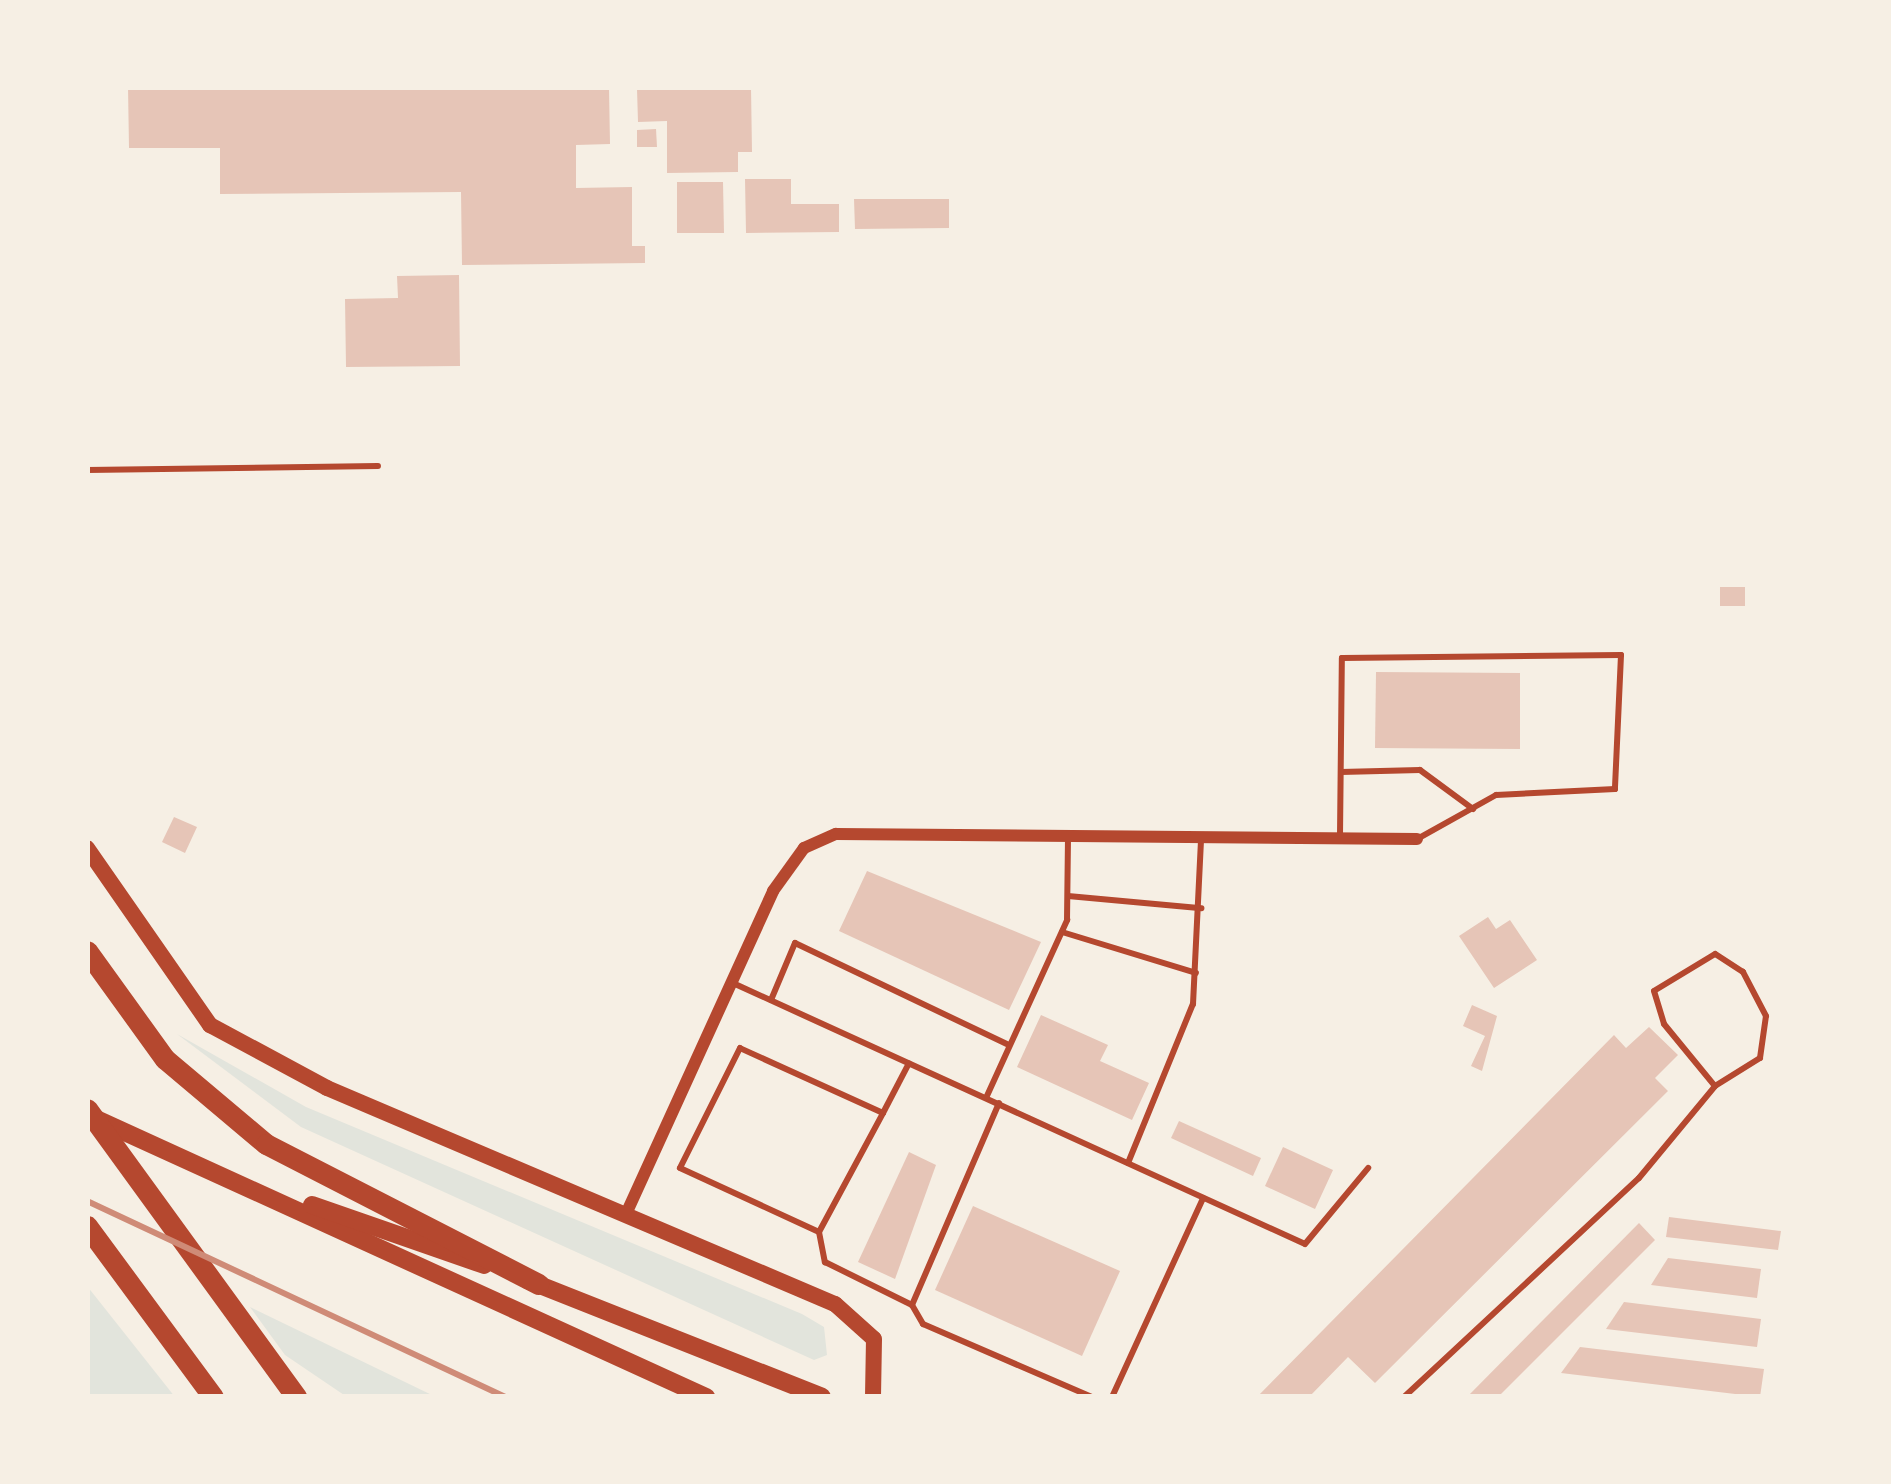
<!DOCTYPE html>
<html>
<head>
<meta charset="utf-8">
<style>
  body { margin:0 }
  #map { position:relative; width:1891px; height:1484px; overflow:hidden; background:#f6efe4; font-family:Poppins,sans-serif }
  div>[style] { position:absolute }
  .green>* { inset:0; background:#e2e4dc }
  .building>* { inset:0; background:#e6c5b7 }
  .service>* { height:6px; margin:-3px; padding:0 3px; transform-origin:3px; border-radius:3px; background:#b5482f }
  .minor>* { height:12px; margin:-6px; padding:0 6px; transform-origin:6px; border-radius:6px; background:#b5482f }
  .secondary>* { height:16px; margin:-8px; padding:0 8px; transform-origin:8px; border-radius:8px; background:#b5482f }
  .primary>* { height:18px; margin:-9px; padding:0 9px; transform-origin:9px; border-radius:9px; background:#b5482f }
  .motorway>* { height:21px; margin:-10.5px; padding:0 10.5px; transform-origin:10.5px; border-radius:10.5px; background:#b5482f }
  .rail>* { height:6px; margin:-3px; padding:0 3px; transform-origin:3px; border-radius:3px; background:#cf8b77 }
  span { translate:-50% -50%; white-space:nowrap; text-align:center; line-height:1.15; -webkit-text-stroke:10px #f6efe4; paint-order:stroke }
  .frame { position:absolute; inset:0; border:90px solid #f6efe4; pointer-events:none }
</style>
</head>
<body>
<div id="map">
  <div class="green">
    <div style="clip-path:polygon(177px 1034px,306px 1107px,802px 1314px,824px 1327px,827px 1355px,814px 1360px,301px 1127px)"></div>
    <div style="clip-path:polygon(87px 1286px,95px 1296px,175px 1397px,87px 1397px)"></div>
    <div style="clip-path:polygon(250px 1307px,436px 1397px,347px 1397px,285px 1355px)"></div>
  </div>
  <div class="building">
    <div style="clip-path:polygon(128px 87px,609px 87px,610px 144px,576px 145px,576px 188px,632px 187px,632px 246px,645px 246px,645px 263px,462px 265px,461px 192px,220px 194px,220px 148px,129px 148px)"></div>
    <div style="clip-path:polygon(751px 87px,752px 152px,738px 152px,738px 172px,667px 173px,667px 121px,638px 122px,637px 89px)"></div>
    <div style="clip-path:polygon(656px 129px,657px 147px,637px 147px,637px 130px)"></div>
    <div style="clip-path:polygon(745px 179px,791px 179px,791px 204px,839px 204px,839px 232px,746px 233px)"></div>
    <div style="clip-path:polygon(677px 182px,723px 182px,724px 233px,677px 233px)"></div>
    <div style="clip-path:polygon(854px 199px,949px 199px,949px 228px,855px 229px)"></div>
    <div style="clip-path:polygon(459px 275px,460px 366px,346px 367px,345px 299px,398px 298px,397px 276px)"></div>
    <div style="clip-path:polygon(1720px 587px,1745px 587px,1745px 606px,1720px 606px)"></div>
    <div style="clip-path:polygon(1376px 672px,1520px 673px,1520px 749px,1375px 748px)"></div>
    <div style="clip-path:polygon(174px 817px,197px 827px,185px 853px,162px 842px)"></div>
    <div style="clip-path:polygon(867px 871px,1041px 942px,1009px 1010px,839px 931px)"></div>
    <div style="clip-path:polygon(1488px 917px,1496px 929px,1510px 920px,1537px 960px,1494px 988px,1459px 936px)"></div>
    <div style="clip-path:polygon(1472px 1005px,1497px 1016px,1482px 1071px,1471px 1066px,1485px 1036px,1463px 1026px)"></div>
    <div style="clip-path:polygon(1041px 1015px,1108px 1045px,1100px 1061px,1149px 1083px,1132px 1120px,1017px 1067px)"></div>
    <div style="clip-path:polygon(1649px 1027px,1678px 1055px,1655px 1078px,1668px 1091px,1375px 1383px,1348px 1357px,1309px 1397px,1257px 1397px,1614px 1035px,1626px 1048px)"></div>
    <div style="clip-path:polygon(1179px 1121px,1261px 1158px,1253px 1176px,1171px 1138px)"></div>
    <div style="clip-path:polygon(1283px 1147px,1333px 1170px,1315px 1209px,1265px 1186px)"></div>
    <div style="clip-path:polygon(909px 1152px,936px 1165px,895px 1279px,858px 1262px)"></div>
    <div style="clip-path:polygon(973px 1206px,1120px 1271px,1082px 1356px,935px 1290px)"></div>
    <div style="clip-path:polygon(1669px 1217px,1781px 1231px,1778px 1250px,1666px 1237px)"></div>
    <div style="clip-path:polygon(1639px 1223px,1655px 1240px,1498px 1397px,1467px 1397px)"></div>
    <div style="clip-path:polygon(1668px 1258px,1761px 1269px,1757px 1298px,1651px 1285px)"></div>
    <div style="clip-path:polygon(1624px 1302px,1761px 1319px,1757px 1347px,1606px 1329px)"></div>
    <div style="clip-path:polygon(1580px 1347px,1764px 1369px,1760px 1397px,1561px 1373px)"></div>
  </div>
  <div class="service">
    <div style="left:87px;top:470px;width:291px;rotate:-0.8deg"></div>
    <div style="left:1341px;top:772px;width:79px;rotate:-1.5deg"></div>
    <div style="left:1420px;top:770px;width:66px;rotate:36.3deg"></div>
    <div style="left:1340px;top:835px;width:177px;rotate:-89.4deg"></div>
    <div style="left:1342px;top:658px;width:279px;rotate:-0.6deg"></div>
    <div style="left:1621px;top:655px;width:134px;rotate:92.6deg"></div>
    <div style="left:1615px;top:789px;width:119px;rotate:177.1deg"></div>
    <div style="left:1496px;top:795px;width:90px;rotate:150.9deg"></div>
    <div style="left:1068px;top:896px;width:134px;rotate:5.2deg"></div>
    <div style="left:1062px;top:932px;width:140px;rotate:17deg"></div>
    <div style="left:735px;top:984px;width:626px;rotate:24.52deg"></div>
    <div style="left:1305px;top:1244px;width:99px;rotate:-50.3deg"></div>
    <div style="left:771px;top:1000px;width:62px;rotate:-67.2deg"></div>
    <div style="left:795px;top:943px;width:237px;rotate:25.5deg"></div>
    <div style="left:986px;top:1098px;width:196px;rotate:-65.5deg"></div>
    <div style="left:1067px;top:920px;width:83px;rotate:-89.3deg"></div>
    <div style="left:999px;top:1103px;width:220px;rotate:113.3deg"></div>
    <div style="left:912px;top:1305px;width:22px;rotate:60deg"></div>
    <div style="left:923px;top:1324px;width:184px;rotate:23.4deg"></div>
    <div style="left:883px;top:1113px;width:157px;rotate:-155.6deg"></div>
    <div style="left:740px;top:1048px;width:134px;rotate:116.6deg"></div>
    <div style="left:680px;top:1168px;width:153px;rotate:24.7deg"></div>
    <div style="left:819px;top:1232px;width:135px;rotate:-61.7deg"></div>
    <div style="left:883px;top:1113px;width:56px;rotate:-62.5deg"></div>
    <div style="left:1128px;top:1163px;width:172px;rotate:-67.8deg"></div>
    <div style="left:1193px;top:1004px;width:166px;rotate:-87.2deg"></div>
    <div style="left:819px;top:1232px;width:31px;rotate:79deg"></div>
    <div style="left:825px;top:1262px;width:97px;rotate:26.3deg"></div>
    <div style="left:1112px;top:1397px;width:219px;rotate:-65.4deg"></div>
    <div style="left:1404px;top:1397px;width:321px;rotate:-43deg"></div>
    <div style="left:1639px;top:1178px;width:119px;rotate:-50.4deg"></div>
    <div style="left:1715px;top:1086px;width:53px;rotate:-31.9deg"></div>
    <div style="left:1760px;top:1058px;width:42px;rotate:-81.9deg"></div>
    <div style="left:1766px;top:1016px;width:50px;rotate:-117.6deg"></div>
    <div style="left:1743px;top:972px;width:33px;rotate:-147deg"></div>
    <div style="left:1715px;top:954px;width:71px;rotate:148.8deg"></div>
    <div style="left:1654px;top:991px;width:34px;rotate:73deg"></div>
    <div style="left:1664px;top:1024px;width:80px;rotate:50.6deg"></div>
  </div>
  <div class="minor">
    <div style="left:626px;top:1214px;width:355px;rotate:-65.5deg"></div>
    <div style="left:773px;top:891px;width:53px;rotate:-54.2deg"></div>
    <div style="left:804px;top:848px;width:35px;rotate:-24deg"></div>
    <div style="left:836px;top:834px;width:581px;rotate:0.49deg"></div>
  </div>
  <div class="secondary">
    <div style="left:87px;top:848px;width:216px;rotate:55.2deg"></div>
    <div style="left:210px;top:1025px;width:133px;rotate:28.3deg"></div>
    <div style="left:327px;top:1088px;width:552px;rotate:23.04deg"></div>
    <div style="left:835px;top:1304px;width:52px;rotate:41.9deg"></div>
    <div style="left:874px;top:1339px;width:58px;rotate:91deg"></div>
  </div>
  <div class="primary">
    <div style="left:94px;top:1118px;width:673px;rotate:24.51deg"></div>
    <div style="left:312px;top:1205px;width:182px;rotate:19.2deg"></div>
    <div style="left:527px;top:1280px;width:317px;rotate:21.6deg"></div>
  </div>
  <div class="motorway">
    <div style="left:87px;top:951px;width:133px;rotate:54.2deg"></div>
    <div style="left:165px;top:1059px;width:132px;rotate:40.1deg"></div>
    <div style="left:266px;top:1144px;width:306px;rotate:27.2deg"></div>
    <div style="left:87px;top:1109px;width:356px;rotate:54deg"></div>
    <div style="left:87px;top:1226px;width:212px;rotate:53.6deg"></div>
  </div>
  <div class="rail">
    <div style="left:87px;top:1201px;width:462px;rotate:25.1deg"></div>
  </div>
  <div class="frame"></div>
</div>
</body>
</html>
